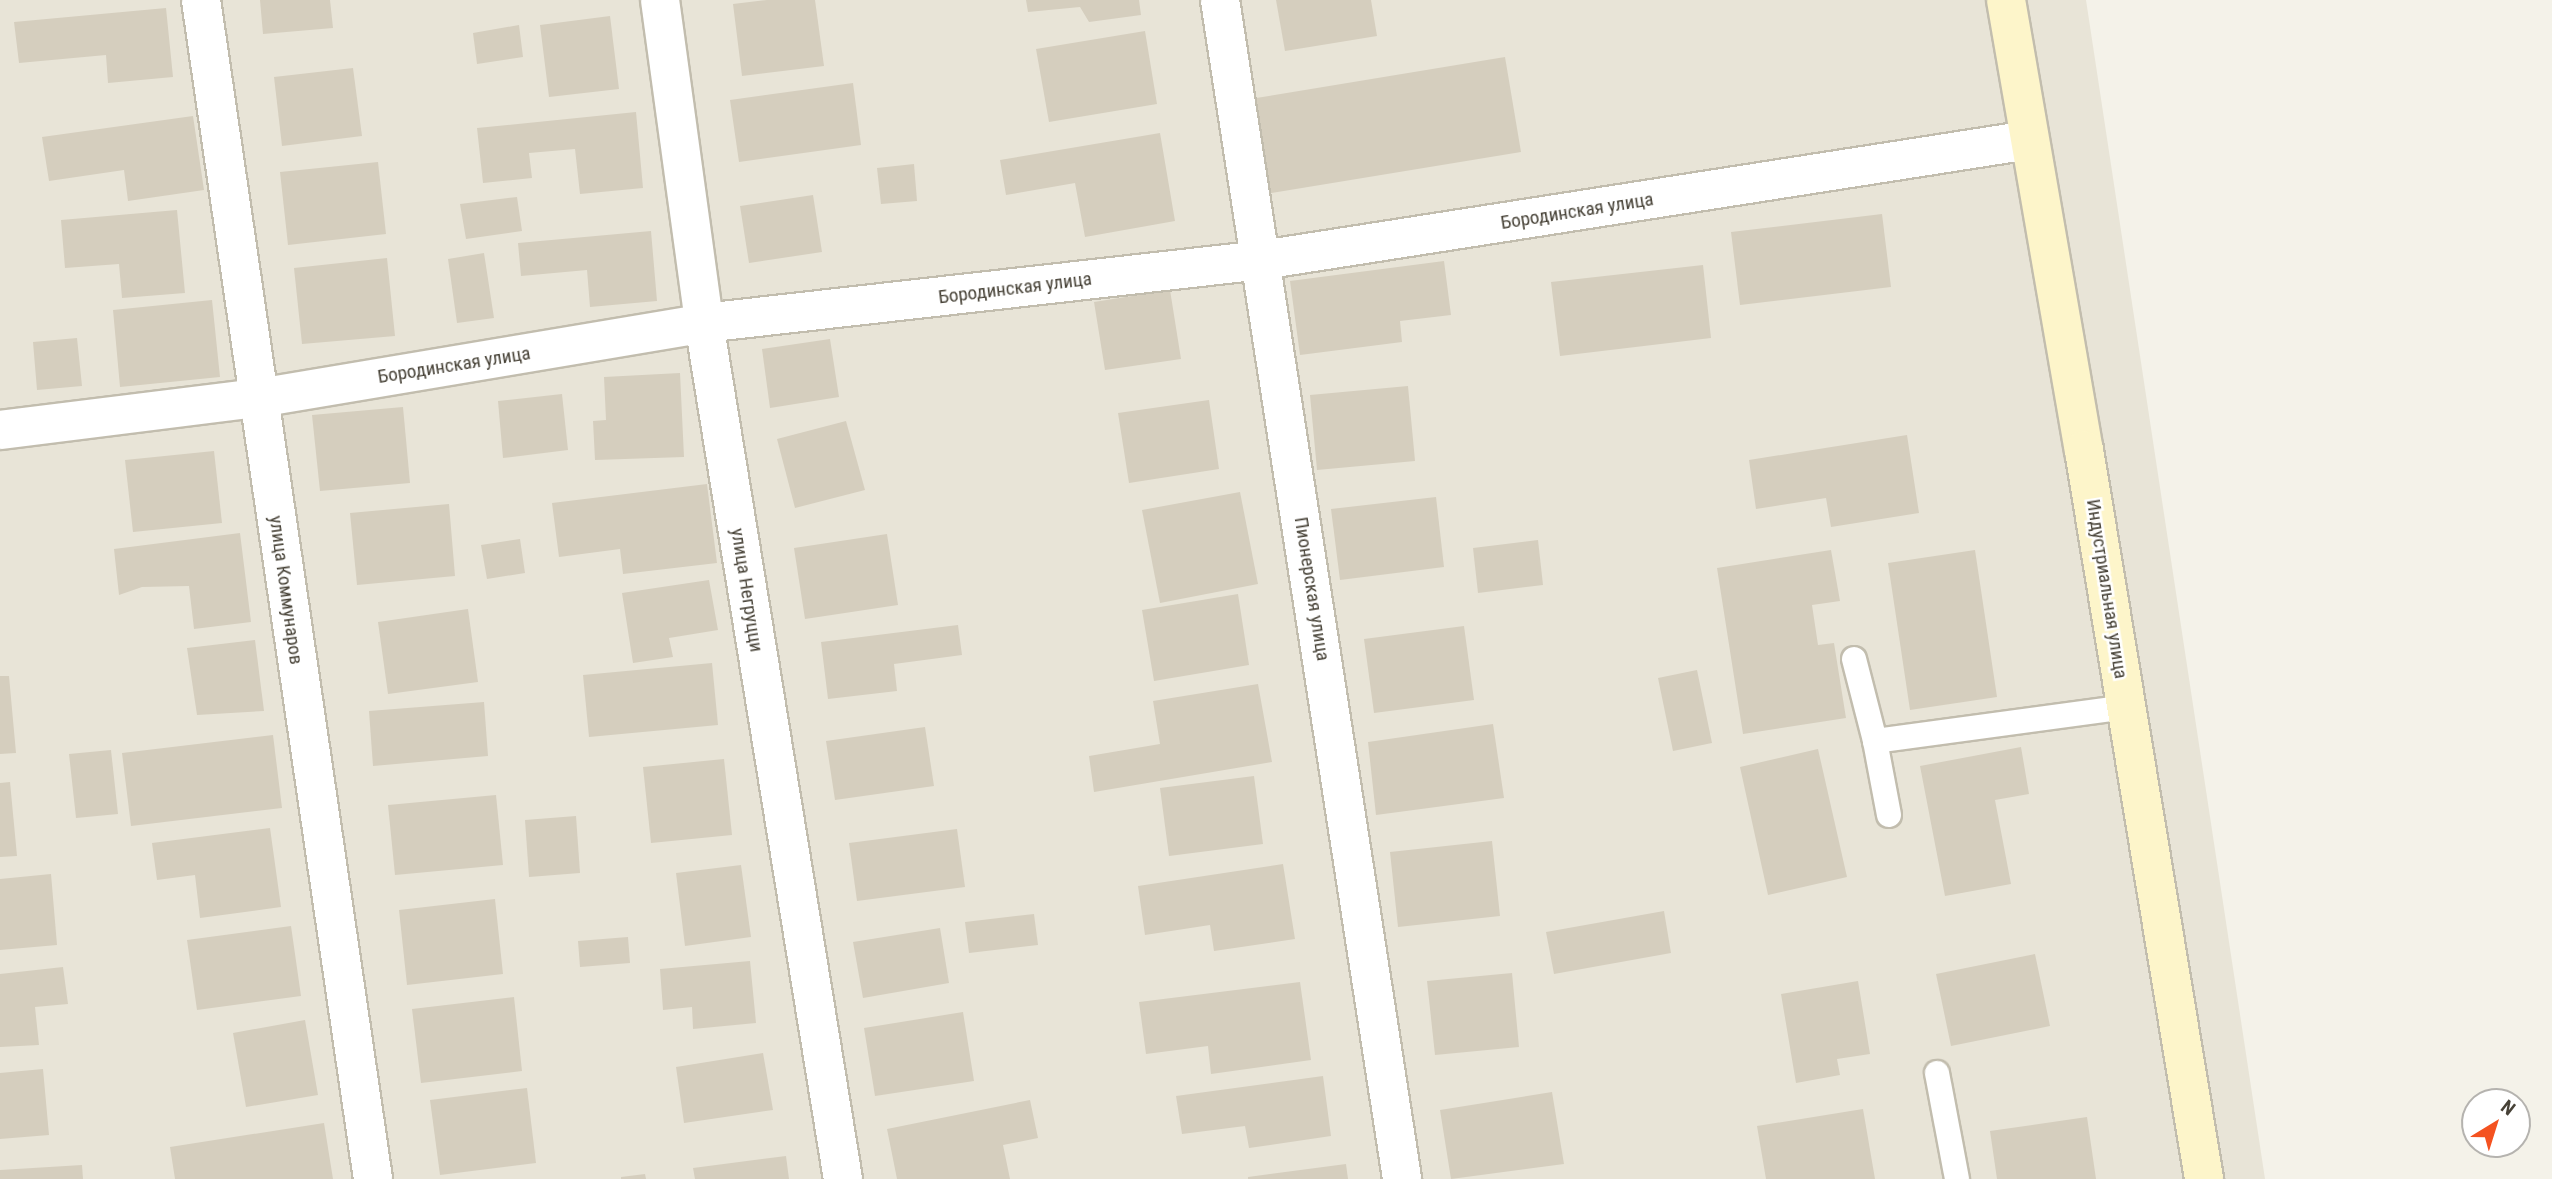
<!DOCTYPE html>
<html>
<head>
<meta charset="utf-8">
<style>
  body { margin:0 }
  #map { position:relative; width:2552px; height:1179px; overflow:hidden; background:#f4f2e9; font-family:"Roboto Condensed",sans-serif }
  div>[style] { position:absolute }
  .residential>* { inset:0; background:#e8e4d7 }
  .building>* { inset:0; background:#d5cebe }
  .roads { filter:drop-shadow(2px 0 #c2bdae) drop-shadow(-2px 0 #c2bdae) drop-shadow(0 2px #c2bdae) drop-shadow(0 -2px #c2bdae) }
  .service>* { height:24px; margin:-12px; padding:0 12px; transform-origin:12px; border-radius:12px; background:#fff }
  .minor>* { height:38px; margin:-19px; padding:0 19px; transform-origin:19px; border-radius:19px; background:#fff }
  .secondary>* { height:38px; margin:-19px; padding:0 19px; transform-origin:19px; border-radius:19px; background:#fdf5ca }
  span { translate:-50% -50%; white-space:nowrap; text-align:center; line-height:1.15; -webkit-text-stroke:5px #fff; paint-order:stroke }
  .street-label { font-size:19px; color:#474237 }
  .north { position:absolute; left:2461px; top:1088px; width:70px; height:70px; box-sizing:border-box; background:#fff; border:2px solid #b5b3af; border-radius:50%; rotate:38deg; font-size:19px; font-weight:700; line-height:28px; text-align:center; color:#474237 }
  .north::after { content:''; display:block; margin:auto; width:24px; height:32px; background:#f45220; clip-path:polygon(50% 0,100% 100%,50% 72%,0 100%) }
</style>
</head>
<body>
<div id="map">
  <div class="residential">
    <div style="clip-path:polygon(0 0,2086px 0,2265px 1179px,0 1179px)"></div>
  </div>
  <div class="building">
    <div style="clip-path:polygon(260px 0,330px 0,333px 28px,263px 34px)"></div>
    <div style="clip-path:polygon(767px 0,815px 0,824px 66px,742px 76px,733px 4px)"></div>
    <div style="clip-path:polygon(1026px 0,1139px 0,1141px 15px,1089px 22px,1080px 7px,1028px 12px)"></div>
    <div style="clip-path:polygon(1276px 0,1371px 0,1377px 36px,1285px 51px)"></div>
    <div style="clip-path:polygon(166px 8px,173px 77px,108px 83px,106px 55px,19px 63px,14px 22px)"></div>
    <div style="clip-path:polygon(610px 16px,619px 89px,549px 97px,540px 25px)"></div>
    <div style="clip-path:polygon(519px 25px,523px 57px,477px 64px,473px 33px)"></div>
    <div style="clip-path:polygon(1145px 31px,1157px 104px,1049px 122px,1036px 49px)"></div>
    <div style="clip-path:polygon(1505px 57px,1521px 152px,1265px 194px,1250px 99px)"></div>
    <div style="clip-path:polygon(353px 68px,362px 136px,282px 146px,274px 77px)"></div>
    <div style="clip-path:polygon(853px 83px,861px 145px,739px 162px,730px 100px)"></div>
    <div style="clip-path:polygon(636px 112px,643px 188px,580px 194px,575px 149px,529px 153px,532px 178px,483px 183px,477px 128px)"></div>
    <div style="clip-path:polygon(193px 116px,204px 190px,128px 201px,124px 170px,49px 181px,42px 137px)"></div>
    <div style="clip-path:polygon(1160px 133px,1175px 221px,1085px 237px,1075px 183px,1006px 195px,1000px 160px)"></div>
    <div style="clip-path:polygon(378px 162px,386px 234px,288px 245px,280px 172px)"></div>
    <div style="clip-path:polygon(914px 164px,917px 201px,881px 204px,877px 168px)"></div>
    <div style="clip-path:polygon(813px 195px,822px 252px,749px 263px,740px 206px)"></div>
    <div style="clip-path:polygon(517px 197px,522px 231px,466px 239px,460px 204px)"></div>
    <div style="clip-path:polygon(177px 210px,185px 293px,122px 298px,119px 264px,65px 268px,61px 220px)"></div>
    <div style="clip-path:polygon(1882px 214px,1891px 287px,1740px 305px,1731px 232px)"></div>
    <div style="clip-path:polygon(651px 231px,657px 301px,590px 307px,587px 270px,521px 276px,518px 243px)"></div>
    <div style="clip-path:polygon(484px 253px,494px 318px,457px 323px,448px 259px)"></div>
    <div style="clip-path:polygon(387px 258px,395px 336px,302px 344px,294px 268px)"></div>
    <div style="clip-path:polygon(1444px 261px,1451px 315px,1400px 321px,1402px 342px,1300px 355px,1290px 281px)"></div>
    <div style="clip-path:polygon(1703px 265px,1711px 338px,1560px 356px,1551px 282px)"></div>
    <div style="clip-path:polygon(1170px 290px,1181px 359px,1105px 370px,1094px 302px)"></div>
    <div style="clip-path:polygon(212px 300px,220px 377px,120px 387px,113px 310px)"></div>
    <div style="clip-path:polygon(77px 338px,82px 386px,37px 390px,33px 342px)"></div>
    <div style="clip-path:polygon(830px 339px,839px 397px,770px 408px,762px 349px)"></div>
    <div style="clip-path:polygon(680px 373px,684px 457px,595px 460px,593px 421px,606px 420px,604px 377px)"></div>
    <div style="clip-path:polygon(1408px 386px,1415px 461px,1317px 470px,1310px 395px)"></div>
    <div style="clip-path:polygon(562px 394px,568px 450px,503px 458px,498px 401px)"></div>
    <div style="clip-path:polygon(1209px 400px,1219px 469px,1129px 483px,1118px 413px)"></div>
    <div style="clip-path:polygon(403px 407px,410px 483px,320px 491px,312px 415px)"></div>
    <div style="clip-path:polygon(846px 421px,865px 490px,795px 508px,777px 439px)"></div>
    <div style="clip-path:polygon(1907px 435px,1919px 513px,1831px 527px,1826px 498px,1756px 509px,1749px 460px)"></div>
    <div style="clip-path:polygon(214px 451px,222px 523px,133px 532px,125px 460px)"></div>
    <div style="clip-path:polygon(707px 484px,717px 563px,623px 574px,620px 549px,559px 557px,552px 503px)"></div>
    <div style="clip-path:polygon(1240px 492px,1258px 584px,1160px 603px,1142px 510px)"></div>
    <div style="clip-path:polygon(1436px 497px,1444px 567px,1340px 580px,1331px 509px)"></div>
    <div style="clip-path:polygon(449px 504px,455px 576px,357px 585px,350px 513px)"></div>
    <div style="clip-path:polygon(240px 533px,251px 622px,194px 629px,189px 586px,142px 587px,119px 595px,114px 549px)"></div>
    <div style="clip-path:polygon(887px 534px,898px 605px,805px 619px,794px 548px)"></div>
    <div style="clip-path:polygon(520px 539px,525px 573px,487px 579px,481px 545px)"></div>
    <div style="clip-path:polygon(1538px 540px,1543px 585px,1478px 593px,1473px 548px)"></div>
    <div style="clip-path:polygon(1831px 550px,1840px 601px,1812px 605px,1818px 645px,1834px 643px,1846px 718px,1743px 734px,1717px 568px)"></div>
    <div style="clip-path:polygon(1975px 550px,1997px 697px,1910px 710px,1888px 563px)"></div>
    <div style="clip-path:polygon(709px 580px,718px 630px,669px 638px,673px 657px,633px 663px,622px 593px)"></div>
    <div style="clip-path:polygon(1238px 594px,1249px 665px,1154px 681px,1142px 610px)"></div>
    <div style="clip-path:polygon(468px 609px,478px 682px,388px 694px,378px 622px)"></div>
    <div style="clip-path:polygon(958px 625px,962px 655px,894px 664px,897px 691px,828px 699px,821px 642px)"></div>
    <div style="clip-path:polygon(1464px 626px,1474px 700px,1374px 713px,1364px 639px)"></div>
    <div style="clip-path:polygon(255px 640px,264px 711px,197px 715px,187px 648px)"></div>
    <div style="clip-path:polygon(712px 663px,718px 725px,589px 737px,583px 675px)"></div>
    <div style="clip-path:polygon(1697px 670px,1712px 743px,1673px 751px,1658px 678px)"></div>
    <div style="clip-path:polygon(0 676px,9px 676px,16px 753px,0 754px)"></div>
    <div style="clip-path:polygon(1258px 684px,1272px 762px,1094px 792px,1089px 756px,1160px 744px,1153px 701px)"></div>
    <div style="clip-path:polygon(484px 702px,488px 756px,373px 766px,369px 711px)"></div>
    <div style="clip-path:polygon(1493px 724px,1504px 798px,1376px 815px,1368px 742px)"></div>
    <div style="clip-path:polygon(925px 727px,934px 786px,835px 800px,826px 741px)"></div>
    <div style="clip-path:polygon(273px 735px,282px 808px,131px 826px,122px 753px)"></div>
    <div style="clip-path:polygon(2021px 747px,2029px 794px,1995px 800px,2011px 884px,1945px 896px,1920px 766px)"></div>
    <div style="clip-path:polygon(1818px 749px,1847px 877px,1768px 895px,1740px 767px)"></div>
    <div style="clip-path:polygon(111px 750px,118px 814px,76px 818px,69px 754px)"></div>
    <div style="clip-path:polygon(724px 759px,732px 835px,651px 843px,643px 767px)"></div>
    <div style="clip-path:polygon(1254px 776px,1263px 844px,1169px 856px,1160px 788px)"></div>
    <div style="clip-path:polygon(10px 782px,17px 856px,0 857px,0 783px)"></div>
    <div style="clip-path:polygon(496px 795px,503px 865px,395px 875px,388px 805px)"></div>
    <div style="clip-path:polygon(576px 816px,580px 873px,529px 877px,525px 820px)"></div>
    <div style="clip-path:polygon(270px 828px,281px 907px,200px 918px,195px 875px,157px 880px,152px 843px)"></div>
    <div style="clip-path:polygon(957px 829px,965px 887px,857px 901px,849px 843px)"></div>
    <div style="clip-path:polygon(1492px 841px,1500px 916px,1398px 927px,1390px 852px)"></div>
    <div style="clip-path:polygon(1283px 864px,1295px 939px,1214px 951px,1210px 925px,1145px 935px,1138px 886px)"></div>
    <div style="clip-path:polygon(741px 865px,751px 937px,685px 946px,676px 873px)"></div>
    <div style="clip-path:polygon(51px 874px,57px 945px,0 950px,0 879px)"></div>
    <div style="clip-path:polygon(495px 899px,503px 974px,407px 985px,399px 910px)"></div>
    <div style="clip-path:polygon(1664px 911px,1671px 953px,1554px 974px,1546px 932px)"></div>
    <div style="clip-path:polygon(1034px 914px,1038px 945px,969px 953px,965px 922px)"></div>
    <div style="clip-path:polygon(291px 926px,301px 996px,197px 1010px,187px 940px)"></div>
    <div style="clip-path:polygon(940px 928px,949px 983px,863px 998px,853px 942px)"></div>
    <div style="clip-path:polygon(628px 937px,630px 963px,580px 967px,578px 941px)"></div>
    <div style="clip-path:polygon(2035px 954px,2050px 1026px,1951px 1046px,1936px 974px)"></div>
    <div style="clip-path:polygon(750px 961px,756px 1023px,693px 1029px,692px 1007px,663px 1010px,660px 969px)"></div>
    <div style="clip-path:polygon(63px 967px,68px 1004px,35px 1007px,39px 1045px,0 1047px,0 974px)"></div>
    <div style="clip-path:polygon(1512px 973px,1519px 1047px,1435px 1055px,1427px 981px)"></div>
    <div style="clip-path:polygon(1858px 981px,1870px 1054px,1837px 1059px,1840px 1075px,1796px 1083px,1781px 994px)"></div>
    <div style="clip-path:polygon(1300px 982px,1311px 1060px,1211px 1074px,1208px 1046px,1146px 1054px,1139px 1002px)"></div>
    <div style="clip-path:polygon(514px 997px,522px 1071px,421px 1083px,412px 1009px)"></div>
    <div style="clip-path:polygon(963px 1012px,974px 1081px,875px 1096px,864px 1028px)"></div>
    <div style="clip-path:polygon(305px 1020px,318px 1095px,246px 1107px,233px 1033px)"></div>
    <div style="clip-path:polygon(763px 1053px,773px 1110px,684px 1123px,676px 1067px)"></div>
    <div style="clip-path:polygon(43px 1069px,49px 1135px,0 1139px,0 1073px)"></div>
    <div style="clip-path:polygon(1323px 1076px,1331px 1136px,1249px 1148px,1245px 1126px,1182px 1134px,1176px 1096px)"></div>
    <div style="clip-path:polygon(527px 1088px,536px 1163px,440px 1175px,430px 1100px)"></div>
    <div style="clip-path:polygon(1552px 1092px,1564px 1164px,1451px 1179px,1440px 1110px)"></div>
    <div style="clip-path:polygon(1030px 1100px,1038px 1138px,1003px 1145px,1010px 1179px,897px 1179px,887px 1129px)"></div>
    <div style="clip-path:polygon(1863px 1109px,1875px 1179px,1766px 1179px,1757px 1126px)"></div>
    <div style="clip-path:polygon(2087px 1117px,2096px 1179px,1997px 1179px,1990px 1131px)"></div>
    <div style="clip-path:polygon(324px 1123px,333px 1179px,175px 1179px,170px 1147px)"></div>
    <div style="clip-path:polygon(786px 1156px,789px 1179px,695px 1179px,693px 1168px)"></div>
    <div style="clip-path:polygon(1346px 1164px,1348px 1179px,1248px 1179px,1248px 1177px)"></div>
    <div style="clip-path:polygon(82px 1165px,83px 1179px,0 1179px,0 1170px)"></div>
    <div style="clip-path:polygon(645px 1174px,646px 1179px,621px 1179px,621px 1177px)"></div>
  </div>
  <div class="roads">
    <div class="service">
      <div style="left:1854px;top:659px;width:85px;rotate:75.6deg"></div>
      <div style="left:1889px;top:815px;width:75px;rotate:-100.7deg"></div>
      <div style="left:1875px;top:741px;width:254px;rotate:-7.7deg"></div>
      <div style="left:1937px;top:1073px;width:108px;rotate:79.3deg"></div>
    </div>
    <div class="minor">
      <div style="left:201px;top:0;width:1191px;rotate:81.7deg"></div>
      <div style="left:660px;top:0;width:326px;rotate:82.2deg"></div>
      <div style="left:704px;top:323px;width:867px;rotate:80.78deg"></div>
      <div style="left:1220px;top:0;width:1193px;rotate:81.22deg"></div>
      <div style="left:0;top:430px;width:260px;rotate:-7.1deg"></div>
      <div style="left:258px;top:398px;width:452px;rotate:-9.5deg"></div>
      <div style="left:704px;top:323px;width:562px;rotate:-6.44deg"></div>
      <div style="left:1262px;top:260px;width:776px;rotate:-8.89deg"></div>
    </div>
    <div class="secondary">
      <div style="left:2006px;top:0;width:457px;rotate:80.2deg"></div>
      <div style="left:2084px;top:450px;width:739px;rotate:80.65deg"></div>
    </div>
  </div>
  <div class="street-label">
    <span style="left:1577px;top:211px;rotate:-9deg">Бородинская улица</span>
    <span style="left:1015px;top:288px;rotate:-7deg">Бородинская улица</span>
    <span style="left:454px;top:365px;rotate:-9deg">Бородинская улица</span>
    <span style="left:1312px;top:589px;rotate:81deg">Пионерская улица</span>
    <span style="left:2107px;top:589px;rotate:81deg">Индустриальная улица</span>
    <span style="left:286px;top:590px;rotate:82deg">улица Коммунаров</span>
    <span style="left:747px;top:590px;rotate:81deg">улица Негруцци</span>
  </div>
  <div class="north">N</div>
</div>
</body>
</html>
